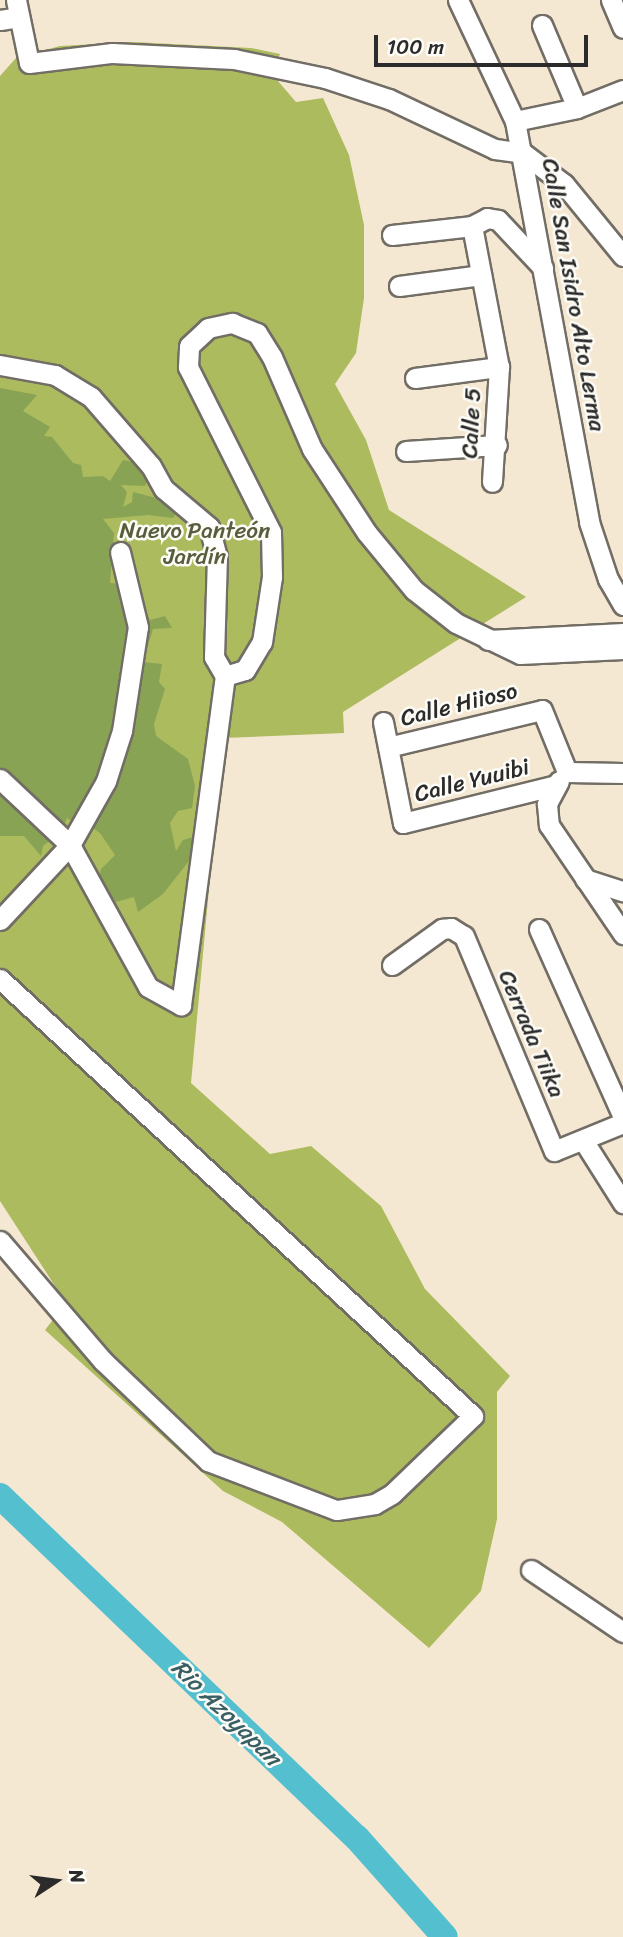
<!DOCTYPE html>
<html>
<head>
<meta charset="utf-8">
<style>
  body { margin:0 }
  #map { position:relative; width:623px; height:1937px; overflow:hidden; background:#f5e8d2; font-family:Sriracha,sans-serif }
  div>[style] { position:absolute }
  .green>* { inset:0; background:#acbb5e }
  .forest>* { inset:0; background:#89a355 }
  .river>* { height:26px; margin:-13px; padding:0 13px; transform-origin:13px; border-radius:13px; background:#54c0cf }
  .roads { filter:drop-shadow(2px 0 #726d65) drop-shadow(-2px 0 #726d65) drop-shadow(0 2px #726d65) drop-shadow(0 -2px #726d65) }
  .minor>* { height:19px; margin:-9.5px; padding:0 9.5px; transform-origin:9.5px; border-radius:9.5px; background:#fff }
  span { translate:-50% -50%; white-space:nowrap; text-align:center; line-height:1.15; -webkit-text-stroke:5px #fdfcf7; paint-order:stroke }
  .street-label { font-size:23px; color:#2b2b2b }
  .park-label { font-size:23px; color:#585d3d }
  .water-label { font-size:24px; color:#395f64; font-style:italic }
  .north { position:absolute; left:21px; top:1846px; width:70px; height:70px; -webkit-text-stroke:5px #fdfcf7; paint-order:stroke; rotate:77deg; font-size:19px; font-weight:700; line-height:28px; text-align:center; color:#2b2b2b }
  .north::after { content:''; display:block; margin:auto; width:24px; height:32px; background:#2b2b2b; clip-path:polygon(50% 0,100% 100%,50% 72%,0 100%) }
  .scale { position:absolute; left:374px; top:35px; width:214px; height:32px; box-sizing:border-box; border:4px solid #2b2b2b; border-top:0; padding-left:9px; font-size:21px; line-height:24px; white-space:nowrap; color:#2b2b2b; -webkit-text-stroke:5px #fdfcf7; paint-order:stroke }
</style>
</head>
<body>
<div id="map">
  <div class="green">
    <div style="clip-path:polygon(133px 42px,251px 48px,280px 54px,272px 74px,296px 102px,323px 98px,349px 155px,364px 225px,364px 298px,356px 353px,335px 384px,366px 440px,389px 510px,526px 597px,343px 712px,344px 733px,223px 738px,191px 1083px,270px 1154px,311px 1146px,381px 1206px,425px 1289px,510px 1376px,497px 1392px,497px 1519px,481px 1591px,429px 1648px,282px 1522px,223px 1491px,45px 1330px,66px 1303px,0 1201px,0 76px,16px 58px,60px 46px)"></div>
  </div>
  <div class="forest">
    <div style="clip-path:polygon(0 388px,37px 395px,23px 411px,50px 427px,44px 436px,52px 437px,73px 463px,81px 465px,83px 477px,103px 476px,110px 481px,123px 460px,153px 466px,145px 486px,121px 485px,127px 492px,123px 507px,132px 502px,133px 492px,164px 500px,177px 512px,173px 518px,148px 515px,103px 519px,114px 533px,110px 583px,121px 584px,142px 604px,150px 620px,165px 616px,172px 628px,153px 629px,143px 662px,162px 664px,159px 682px,165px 689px,154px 724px,156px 736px,188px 759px,195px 786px,192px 808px,178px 811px,170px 823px,176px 851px,183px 840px,193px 837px,192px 857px,163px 894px,138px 912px,134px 897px,116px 902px,110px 898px,99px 878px,101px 869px,115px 855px,100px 833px,85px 823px,78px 825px,67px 818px,62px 831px,43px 846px,41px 856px,24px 836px,0 836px)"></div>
  </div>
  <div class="river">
    <div style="left:0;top:1496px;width:494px;rotate:43.8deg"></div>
    <div style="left:357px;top:1838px;width:132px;rotate:48.4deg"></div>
  </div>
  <div class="roads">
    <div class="minor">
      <div style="left:16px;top:0;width:64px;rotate:78.3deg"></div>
      <div style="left:29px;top:63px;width:84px;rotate:-6.9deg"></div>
      <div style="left:112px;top:53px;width:122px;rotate:2.8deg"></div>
      <div style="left:234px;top:59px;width:93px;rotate:11.8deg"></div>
      <div style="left:325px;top:78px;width:67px;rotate:18.2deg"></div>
      <div style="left:389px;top:99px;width:117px;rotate:25.3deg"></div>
      <div style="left:495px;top:149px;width:28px;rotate:8deg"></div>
      <div style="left:523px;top:153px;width:51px;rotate:37.1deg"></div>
      <div style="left:564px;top:184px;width:93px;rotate:50.7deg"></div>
      <div style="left:458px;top:0;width:134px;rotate:64.8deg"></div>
      <div style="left:515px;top:121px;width:408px;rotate:79.5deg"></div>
      <div style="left:589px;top:522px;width:60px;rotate:71.6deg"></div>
      <div style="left:608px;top:579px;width:30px;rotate:60deg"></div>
      <div style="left:611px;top:0;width:30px;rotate:67deg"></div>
      <div style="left:0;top:20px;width:19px;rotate:-9deg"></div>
      <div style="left:542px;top:25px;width:90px;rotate:67.1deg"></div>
      <div style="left:515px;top:121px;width:63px;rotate:-11.8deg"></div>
      <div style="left:577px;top:108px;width:49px;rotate:-21.4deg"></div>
      <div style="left:472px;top:226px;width:144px;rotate:79.2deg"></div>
      <div style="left:499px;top:367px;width:115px;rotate:93.5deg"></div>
      <div style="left:472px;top:226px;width:17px;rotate:-28deg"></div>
      <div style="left:487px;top:218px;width:11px;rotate:10deg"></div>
      <div style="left:498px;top:220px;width:66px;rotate:46.8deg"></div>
      <div style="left:392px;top:235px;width:81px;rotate:-6.4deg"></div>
      <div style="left:399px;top:286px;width:83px;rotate:-7.6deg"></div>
      <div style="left:0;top:365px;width:56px;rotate:10.3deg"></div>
      <div style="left:55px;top:375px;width:42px;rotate:31.4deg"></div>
      <div style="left:91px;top:397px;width:91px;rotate:49deg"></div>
      <div style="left:151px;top:466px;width:26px;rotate:61deg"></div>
      <div style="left:164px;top:489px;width:59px;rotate:40.2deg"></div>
      <div style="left:209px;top:527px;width:30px;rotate:75deg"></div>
      <div style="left:217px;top:556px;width:101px;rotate:91.7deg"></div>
      <div style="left:214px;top:657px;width:22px;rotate:60deg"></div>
      <div style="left:225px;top:676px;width:21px;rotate:-17deg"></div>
      <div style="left:245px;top:670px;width:33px;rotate:-59deg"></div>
      <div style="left:262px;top:642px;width:66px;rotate:-81.3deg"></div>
      <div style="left:272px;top:577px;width:45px;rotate:-91.3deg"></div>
      <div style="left:271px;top:532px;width:185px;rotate:-116.7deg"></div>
      <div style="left:188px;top:367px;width:21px;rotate:-87deg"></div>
      <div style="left:189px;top:346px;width:26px;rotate:-43deg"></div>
      <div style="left:208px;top:328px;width:25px;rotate:-12deg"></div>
      <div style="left:232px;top:323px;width:27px;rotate:22deg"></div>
      <div style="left:257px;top:333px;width:28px;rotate:58deg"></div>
      <div style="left:272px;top:357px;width:100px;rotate:66.5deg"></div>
      <div style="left:312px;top:449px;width:100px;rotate:56.8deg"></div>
      <div style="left:367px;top:533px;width:74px;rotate:50.5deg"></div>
      <div style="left:414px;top:590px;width:53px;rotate:38.2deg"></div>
      <div style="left:456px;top:623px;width:71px;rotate:25.8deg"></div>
      <div style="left:520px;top:654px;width:103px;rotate:-2.8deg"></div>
      <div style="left:415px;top:378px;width:85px;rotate:-7.5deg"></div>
      <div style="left:406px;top:451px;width:91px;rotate:-3.8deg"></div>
      <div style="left:488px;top:640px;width:135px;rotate:-3deg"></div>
      <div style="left:383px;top:722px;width:103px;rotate:78.8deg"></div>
      <div style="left:403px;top:823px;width:154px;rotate:-13.9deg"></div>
      <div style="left:388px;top:747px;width:158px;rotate:-13.5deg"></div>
      <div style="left:542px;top:710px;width:67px;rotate:68deg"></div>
      <div style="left:567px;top:772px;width:56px;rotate:1deg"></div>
      <div style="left:0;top:779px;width:96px;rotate:43.3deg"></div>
      <div style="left:70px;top:845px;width:162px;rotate:61.2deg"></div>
      <div style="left:148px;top:987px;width:38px;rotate:29deg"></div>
      <div style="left:181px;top:1005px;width:332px;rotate:-82.4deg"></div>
      <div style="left:559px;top:781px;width:26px;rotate:118deg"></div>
      <div style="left:547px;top:804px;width:21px;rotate:85deg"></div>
      <div style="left:549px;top:825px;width:132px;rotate:55.8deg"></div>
      <div style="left:585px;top:879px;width:40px;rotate:18deg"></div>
      <div style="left:0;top:920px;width:103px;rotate:-47deg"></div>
      <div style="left:70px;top:845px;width:73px;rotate:-60.6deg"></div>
      <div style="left:106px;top:781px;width:52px;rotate:-72.3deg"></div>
      <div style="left:122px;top:731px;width:105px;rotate:-81.3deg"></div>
      <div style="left:138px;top:627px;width:77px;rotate:-103.5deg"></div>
      <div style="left:539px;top:929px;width:206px;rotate:65.9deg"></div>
      <div style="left:392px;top:965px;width:62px;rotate:-35.8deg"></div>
      <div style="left:442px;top:929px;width:9px;rotate:-6deg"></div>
      <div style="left:451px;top:928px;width:15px;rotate:32deg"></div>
      <div style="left:464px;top:936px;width:233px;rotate:67.3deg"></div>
      <div style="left:554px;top:1151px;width:74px;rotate:-22.1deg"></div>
      <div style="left:0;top:979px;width:644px;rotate:42.73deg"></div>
      <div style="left:473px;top:1416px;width:112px;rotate:136.1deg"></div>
      <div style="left:392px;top:1494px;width:20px;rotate:150deg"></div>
      <div style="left:375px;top:1504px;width:39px;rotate:171deg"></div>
      <div style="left:336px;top:1510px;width:137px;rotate:-159.1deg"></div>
      <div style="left:208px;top:1461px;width:145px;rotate:-136.4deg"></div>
      <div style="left:103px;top:1361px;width:158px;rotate:-130.6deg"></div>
      <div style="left:583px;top:1140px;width:75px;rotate:57.6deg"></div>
      <div style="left:531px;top:1570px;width:111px;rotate:34deg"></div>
    </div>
  </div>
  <div class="street-label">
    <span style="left:573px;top:295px;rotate:80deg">Calle San Isidro Alto Lerma</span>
    <span style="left:472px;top:423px;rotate:-87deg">Calle 5</span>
    <span style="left:459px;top:705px;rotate:-14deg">Calle Hiioso</span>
    <span style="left:472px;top:781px;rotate:-14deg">Calle Yuuibi</span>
    <span style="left:531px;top:1034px;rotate:67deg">Cerrada Tiika</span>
  </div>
  <div class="park-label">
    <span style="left:195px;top:544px">Nuevo Panteón<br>Jardín</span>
  </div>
  <div class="water-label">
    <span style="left:226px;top:1713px;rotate:44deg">Rio Azoyapan</span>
  </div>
  <div class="north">N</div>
  <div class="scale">100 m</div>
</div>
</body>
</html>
